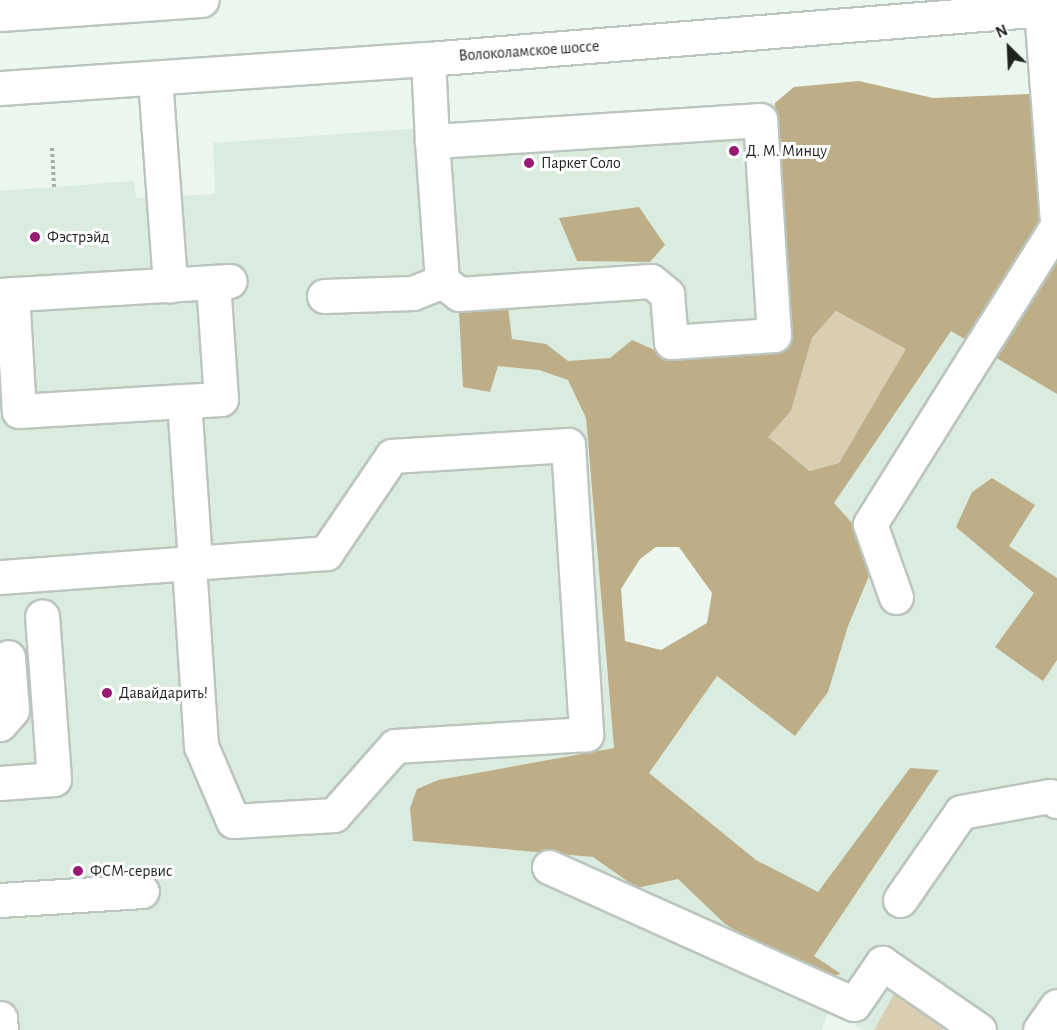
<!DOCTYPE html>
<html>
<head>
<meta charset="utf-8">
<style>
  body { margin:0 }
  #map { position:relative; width:1057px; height:1030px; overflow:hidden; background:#ebf6ef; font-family:"Alegreya Sans",sans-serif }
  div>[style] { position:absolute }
  .built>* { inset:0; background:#daece0 }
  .green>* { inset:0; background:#d9ceb2 }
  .forest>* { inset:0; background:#bdae88 }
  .path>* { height:4px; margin-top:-2px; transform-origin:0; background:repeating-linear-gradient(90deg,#a4ada7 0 3px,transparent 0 6px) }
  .roads { filter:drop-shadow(2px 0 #bbc5be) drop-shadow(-2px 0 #bbc5be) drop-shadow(0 2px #bbc5be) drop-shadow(0 -2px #bbc5be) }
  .minor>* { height:33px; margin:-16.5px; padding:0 16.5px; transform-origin:16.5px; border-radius:16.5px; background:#fff }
  .major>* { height:33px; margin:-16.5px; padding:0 16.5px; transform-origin:16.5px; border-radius:16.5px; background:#fff }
  .dots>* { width:16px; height:16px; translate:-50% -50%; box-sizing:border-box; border:3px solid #fff; border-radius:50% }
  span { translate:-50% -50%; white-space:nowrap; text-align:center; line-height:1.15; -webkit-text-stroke:6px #fff; paint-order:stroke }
  .street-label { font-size:16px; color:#1f2320 }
  .poi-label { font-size:16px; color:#1f2320 }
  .left { translate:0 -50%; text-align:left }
  .north { position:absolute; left:979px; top:18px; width:60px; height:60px; -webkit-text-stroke:4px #fff; paint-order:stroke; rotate:336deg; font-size:16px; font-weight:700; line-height:24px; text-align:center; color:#1f2320 }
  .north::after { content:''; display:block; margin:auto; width:21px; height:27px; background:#1f2320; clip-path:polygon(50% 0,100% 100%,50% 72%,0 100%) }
</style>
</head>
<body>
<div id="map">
  <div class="built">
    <div style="clip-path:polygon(775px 103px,789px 402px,586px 419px,614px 748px,438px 780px,417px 789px,649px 773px,951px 330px,1057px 394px,1057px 1030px,962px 1030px,898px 987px,874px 1030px,865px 1030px,828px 1012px,822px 1030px,0 1030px,0 191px,134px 181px,136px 198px,215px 194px,213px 143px)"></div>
  </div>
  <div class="green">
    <div style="clip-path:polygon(836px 311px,907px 349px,839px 463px,811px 471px,767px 438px,791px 411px,812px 338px)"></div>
    <div style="clip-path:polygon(898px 987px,946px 1020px,943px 1030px,874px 1030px)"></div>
  </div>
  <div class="forest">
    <div style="clip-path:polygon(evenodd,859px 81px,933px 98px,1029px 94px,1057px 82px,1057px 394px,951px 331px,834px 503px,853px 524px,869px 576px,848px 626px,828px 692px,795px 736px,717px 676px,649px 773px,756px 860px,818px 892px,910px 768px,939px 770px,814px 956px,841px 974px,819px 979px,725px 924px,678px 879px,637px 888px,593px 857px,413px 841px,410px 808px,417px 789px,438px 780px,614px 748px,586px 418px,568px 380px,539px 370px,498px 366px,490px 392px,463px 387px,459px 312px,508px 307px,512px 339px,546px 344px,568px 361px,610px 358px,632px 340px,659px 352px,787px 343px,775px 103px,794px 87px,859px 81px,836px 311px,906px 349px,839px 463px,810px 471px,768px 437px,791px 411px,812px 338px,836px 311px,859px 81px,656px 547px,679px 547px,712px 593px,707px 623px,661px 650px,625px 641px,621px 589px,640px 559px,656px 547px)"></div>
    <div style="clip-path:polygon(639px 207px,665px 245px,650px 262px,577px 261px,559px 218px)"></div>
    <div style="clip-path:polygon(992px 478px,1035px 505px,1009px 546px,1057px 578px,1057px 660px,1043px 681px,995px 647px,1034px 593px,956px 527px,972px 492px)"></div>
  </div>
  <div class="path">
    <div style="left:52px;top:148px;width:39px;rotate:87deg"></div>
  </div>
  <div class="roads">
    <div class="minor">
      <div style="left:1041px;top:9px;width:213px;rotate:85.7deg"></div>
      <div style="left:428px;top:59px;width:82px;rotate:87.2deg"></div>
      <div style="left:432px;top:141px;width:140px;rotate:85.9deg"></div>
      <div style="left:442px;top:281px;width:21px;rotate:37deg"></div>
      <div style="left:459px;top:294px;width:192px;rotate:-3.9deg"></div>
      <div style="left:651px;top:281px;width:21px;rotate:39deg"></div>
      <div style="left:667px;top:294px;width:48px;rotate:85.2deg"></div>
      <div style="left:671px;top:342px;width:103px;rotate:-3.9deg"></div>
      <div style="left:774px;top:335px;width:215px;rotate:-93.7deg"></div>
      <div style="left:760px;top:120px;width:329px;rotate:176.3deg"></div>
      <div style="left:155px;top:79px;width:207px;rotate:85.8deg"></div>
      <div style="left:12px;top:294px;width:117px;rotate:86.6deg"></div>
      <div style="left:19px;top:411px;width:165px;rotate:-3.5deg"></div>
      <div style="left:0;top:295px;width:230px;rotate:-3.5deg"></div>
      <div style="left:324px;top:296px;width:89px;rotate:-1.9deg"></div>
      <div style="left:413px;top:293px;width:31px;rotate:-22deg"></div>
      <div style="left:195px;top:562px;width:161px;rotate:-93.9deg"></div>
      <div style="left:184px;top:401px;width:37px;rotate:-3deg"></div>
      <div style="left:221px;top:399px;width:117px;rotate:-93.9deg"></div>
      <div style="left:0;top:577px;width:327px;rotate:-4.2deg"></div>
      <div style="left:326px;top:553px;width:117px;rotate:-55.8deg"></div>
      <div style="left:392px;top:456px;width:176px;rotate:-3.6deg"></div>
      <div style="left:568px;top:445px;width:290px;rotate:86.4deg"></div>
      <div style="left:586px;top:734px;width:191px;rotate:176.4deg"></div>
      <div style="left:395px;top:746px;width:92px;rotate:131.5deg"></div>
      <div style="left:334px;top:815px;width:101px;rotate:176.6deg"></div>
      <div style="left:233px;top:821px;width:82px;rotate:-113.1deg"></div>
      <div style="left:201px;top:746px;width:183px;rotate:-93.8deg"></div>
      <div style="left:896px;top:597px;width:77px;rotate:-109.6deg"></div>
      <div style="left:870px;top:524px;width:352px;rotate:-57.9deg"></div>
      <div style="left:0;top:724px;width:18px;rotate:-49deg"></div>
      <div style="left:12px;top:710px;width:53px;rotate:-94.3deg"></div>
      <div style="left:0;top:783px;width:54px;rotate:-4.2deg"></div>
      <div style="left:54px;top:779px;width:163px;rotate:-94.2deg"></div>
      <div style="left:549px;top:867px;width:334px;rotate:24.2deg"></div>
      <div style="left:854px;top:1004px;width:50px;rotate:-55.7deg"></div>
      <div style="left:882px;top:963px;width:118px;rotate:34.6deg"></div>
      <div style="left:0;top:900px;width:142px;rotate:-3.6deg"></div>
      <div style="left:900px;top:900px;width:107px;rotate:-55.3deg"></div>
      <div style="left:961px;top:812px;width:90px;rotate:-10.2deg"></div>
      <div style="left:1050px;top:796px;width:9px;rotate:36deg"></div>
      <div style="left:0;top:1018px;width:12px;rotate:85deg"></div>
      <div style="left:1040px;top:1030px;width:29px;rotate:-55deg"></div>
    </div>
    <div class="major">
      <div style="left:0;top:14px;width:202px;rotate:-4deg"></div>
      <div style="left:0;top:88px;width:429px;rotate:-3.9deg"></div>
      <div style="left:428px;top:59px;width:631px;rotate:-4.64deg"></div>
    </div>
  </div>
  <div class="dots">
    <div style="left:734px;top:151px;background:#991a72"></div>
    <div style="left:529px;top:163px;background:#991a72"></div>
    <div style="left:35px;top:237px;background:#991a72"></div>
    <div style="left:107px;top:693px;background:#991a72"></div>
    <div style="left:78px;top:871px;background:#991a72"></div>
  </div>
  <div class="street-label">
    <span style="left:529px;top:51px;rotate:-4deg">Волоколамское шоссе</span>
  </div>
  <div class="poi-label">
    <span class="left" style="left:746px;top:151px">Д. М. Минцу</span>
    <span class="left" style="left:541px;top:163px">Паркет Соло</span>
    <span class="left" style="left:47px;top:237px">Фэстрэйд</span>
    <span class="left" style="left:119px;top:693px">Давайдарить!</span>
    <span class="left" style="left:90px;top:871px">ФСМ-сервис</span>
  </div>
  <div class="north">N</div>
</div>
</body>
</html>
